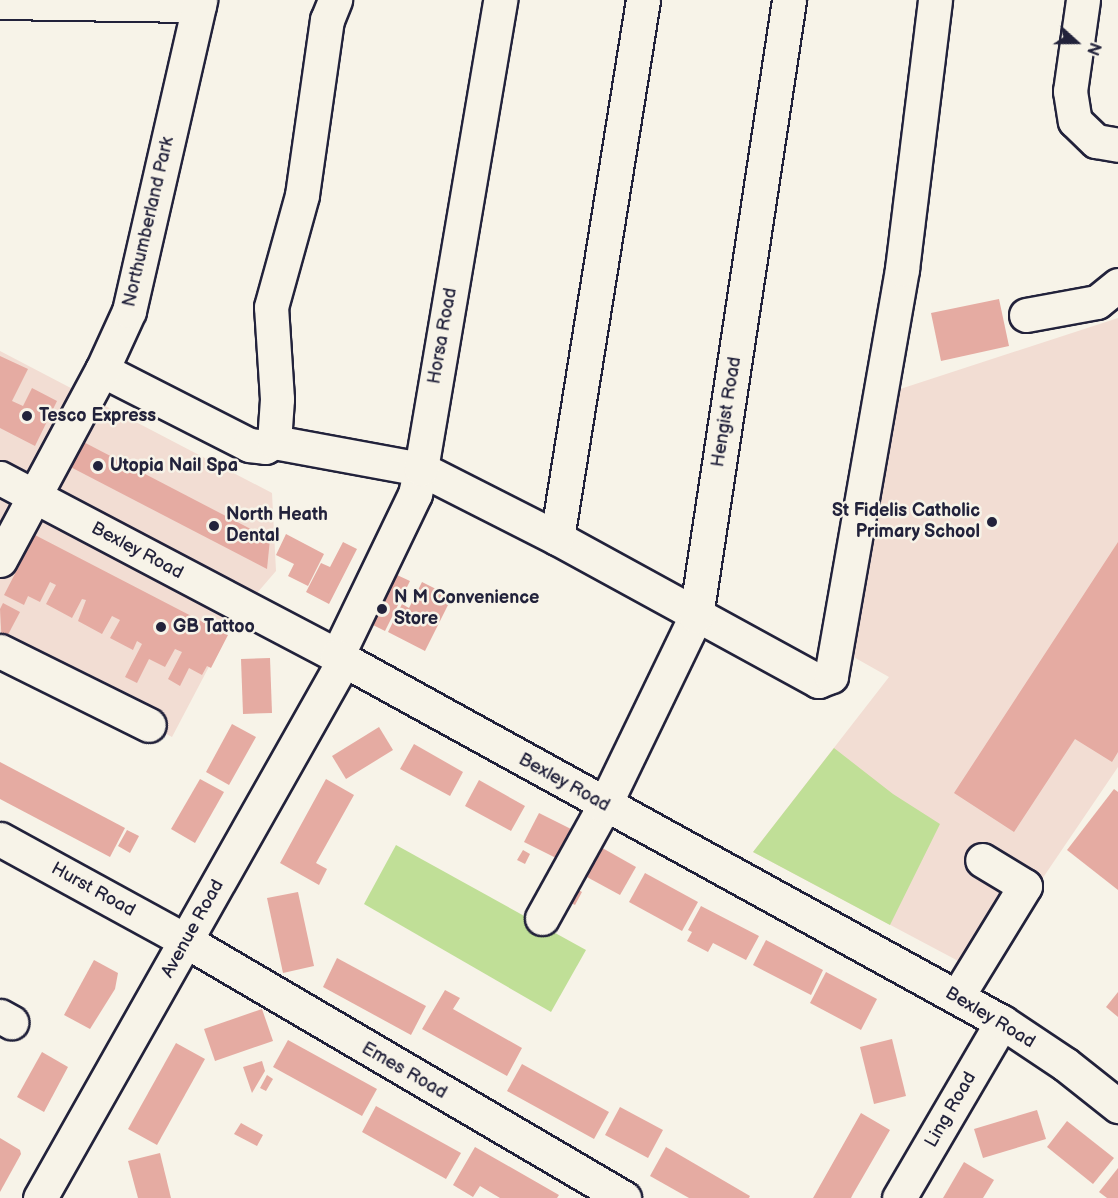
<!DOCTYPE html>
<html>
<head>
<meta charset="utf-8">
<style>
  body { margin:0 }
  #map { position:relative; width:1118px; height:1198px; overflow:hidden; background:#f7f3e8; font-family:"Balsamiq Sans",sans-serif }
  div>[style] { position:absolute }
  .built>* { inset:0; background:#f2ddd3 }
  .green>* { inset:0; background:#c0df97 }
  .building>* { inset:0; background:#e5aba2 }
  .roads { filter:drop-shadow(2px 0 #22223b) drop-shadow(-2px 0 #22223b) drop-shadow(0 2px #22223b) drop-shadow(0 -2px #22223b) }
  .minor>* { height:33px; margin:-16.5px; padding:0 16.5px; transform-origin:16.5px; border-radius:16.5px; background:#f7f3e8 }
  .major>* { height:33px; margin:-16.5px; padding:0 16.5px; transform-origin:16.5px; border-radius:16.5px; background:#f7f3e8 }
  .dots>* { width:16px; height:16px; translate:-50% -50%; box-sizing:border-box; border:3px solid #f7f3e8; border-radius:50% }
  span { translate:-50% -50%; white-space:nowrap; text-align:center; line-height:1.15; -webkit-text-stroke:5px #f7f3e8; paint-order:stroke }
  .street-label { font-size:18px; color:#22223b }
  .poi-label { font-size:18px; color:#22223b; font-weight:700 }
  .left { translate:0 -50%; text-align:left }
  .right { translate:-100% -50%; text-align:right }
  .north { position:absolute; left:1046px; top:12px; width:60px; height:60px; -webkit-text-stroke:4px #f7f3e8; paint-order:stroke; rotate:111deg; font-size:16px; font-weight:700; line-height:24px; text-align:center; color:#22223b }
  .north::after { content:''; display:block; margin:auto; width:21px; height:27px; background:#22223b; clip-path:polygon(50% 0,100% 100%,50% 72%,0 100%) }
</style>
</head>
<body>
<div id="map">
  <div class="built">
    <div style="clip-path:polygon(1118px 318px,1118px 767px,979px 972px,753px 852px,889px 677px,843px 651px,888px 393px)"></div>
    <div style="clip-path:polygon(0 351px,272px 493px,276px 571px,233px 621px,172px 737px,0 644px)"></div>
  </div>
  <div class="green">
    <div style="clip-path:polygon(834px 748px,893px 794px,940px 824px,890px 925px,753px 852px)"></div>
    <div style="clip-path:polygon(396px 845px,586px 950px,551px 1012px,364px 904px)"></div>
  </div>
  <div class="building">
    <div style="clip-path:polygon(999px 299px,1009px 346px,941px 361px,931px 313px)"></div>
    <div style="clip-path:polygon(0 356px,28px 369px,12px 401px,23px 406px,32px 388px,57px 401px,35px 446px,0 428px)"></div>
    <div style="clip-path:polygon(72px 436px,270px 539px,267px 569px,59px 461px)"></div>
    <div style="clip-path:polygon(286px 534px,324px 554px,308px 586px,288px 576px,294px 564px,276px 555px)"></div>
    <div style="clip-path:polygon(35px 535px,228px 635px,211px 668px,207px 666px,202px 675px,189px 668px,180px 686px,168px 679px,182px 652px,175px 649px,165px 667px,149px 659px,137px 683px,125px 677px,142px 644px,137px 641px,133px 650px,110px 638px,120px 620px,112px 616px,102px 634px,78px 621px,86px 600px,82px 599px,72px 618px,46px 604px,56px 585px,50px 582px,40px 602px,28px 596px,24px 605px,4px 595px)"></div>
    <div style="clip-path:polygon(343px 542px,357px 549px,329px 604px,306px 592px,321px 563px,330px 567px)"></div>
    <div style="clip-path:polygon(1118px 542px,1118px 752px,1112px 762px,1075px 739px,1014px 832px,954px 793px)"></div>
    <div style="clip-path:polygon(397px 575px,410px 581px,385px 631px,363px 620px,376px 593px,385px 598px)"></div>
    <div style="clip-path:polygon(422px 582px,452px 597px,425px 651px,388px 632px,402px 604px,409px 608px)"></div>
    <div style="clip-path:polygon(3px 603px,20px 612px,2px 646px,0 609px)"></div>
    <div style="clip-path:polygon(270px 658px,272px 713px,243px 714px,241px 659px)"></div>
    <div style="clip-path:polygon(232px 724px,256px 737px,229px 785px,206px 772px)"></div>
    <div style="clip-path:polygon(379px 727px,393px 750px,346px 779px,332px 756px)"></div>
    <div style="clip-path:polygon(414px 744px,463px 772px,450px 796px,400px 769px)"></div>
    <div style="clip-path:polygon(0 762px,125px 828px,110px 857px,0 799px)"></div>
    <div style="clip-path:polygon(200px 779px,224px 792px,195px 843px,171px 829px)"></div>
    <div style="clip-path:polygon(326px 779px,354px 795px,316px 863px,327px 869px,319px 885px,280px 863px)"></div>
    <div style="clip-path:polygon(479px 780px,525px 806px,511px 831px,465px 806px)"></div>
    <div style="clip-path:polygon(1114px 789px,1118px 792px,1118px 890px,1067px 850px)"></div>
    <div style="clip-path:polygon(539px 813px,581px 834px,566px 863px,524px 842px)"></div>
    <div style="clip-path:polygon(127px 830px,139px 836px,130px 853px,118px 846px)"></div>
    <div style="clip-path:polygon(590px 841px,636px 867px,620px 895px,574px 870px)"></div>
    <div style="clip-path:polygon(523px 850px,530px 854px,525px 864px,517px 860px)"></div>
    <div style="clip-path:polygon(645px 873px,698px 902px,682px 931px,629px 902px)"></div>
    <div style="clip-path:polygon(575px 888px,582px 892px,575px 905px,567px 901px)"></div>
    <div style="clip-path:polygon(298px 892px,314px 966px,283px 973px,267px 898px)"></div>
    <div style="clip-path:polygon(701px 906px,759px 936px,746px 960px,713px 943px,708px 952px,687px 941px,692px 932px,688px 930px)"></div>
    <div style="clip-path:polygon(766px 940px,823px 970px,811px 995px,753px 965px)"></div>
    <div style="clip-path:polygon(337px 958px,426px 1006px,411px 1035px,323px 987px)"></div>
    <div style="clip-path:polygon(94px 960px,118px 973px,115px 989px,90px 1029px,64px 1015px)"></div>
    <div style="clip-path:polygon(826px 972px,877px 999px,861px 1030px,810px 1003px)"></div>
    <div style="clip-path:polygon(445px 990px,460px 998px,453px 1009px,522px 1048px,507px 1076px,422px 1029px)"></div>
    <div style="clip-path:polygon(1118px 992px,1118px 1017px,1106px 1007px)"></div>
    <div style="clip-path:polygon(262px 1009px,273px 1041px,215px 1061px,204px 1029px)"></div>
    <div style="clip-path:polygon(892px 1039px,906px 1096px,874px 1104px,860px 1047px)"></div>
    <div style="clip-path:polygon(288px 1040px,377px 1089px,362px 1116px,273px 1067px)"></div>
    <div style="clip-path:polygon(176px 1043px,205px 1059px,157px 1145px,128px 1129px)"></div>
    <div style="clip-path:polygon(42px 1052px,68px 1067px,44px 1112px,17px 1097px)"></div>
    <div style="clip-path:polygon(262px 1061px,265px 1071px,252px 1093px,243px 1067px)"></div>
    <div style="clip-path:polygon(522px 1064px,609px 1112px,594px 1139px,507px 1091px)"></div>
    <div style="clip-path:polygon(267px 1075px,273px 1079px,266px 1091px,260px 1088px)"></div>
    <div style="clip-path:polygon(376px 1106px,461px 1153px,446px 1179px,362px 1132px)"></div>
    <div style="clip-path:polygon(620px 1107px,663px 1130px,648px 1158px,605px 1135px)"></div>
    <div style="clip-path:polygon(1037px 1110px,1046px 1139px,983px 1158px,974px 1129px)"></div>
    <div style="clip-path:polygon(861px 1113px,890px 1130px,853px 1194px,851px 1198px,813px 1198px)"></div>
    <div style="clip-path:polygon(1067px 1121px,1114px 1158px,1093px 1184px,1047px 1147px)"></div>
    <div style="clip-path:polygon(241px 1123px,263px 1135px,257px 1146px,234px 1134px)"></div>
    <div style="clip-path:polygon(0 1138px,20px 1150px,21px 1154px,0 1192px)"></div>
    <div style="clip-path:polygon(475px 1147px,559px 1195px,557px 1198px,500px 1198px,480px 1186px,473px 1197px,453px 1185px)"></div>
    <div style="clip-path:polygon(666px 1147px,750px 1196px,749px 1198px,689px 1198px,650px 1176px)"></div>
    <div style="clip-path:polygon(160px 1153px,171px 1198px,138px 1198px,128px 1161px)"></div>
    <div style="clip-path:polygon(964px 1162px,994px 1180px,983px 1198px,943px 1198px)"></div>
    <div style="clip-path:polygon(1118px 1168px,1118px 1198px,1107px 1198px,1099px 1192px)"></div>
  </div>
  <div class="roads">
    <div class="minor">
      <div style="left:1083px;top:0;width:92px;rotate:98.1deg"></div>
      <div style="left:1070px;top:91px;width:30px;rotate:81deg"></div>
      <div style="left:1075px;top:121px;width:29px;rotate:44deg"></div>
      <div style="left:1096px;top:141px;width:22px;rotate:10deg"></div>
      <div style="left:0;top:2px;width:199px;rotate:0.9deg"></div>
      <div style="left:1026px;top:315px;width:72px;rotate:-10.4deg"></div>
      <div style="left:1097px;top:302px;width:27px;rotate:-39deg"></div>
      <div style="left:102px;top:370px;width:165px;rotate:27deg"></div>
      <div style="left:249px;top:445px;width:16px;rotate:7deg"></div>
      <div style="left:265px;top:447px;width:10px;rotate:-29deg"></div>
      <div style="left:274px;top:442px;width:149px;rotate:10.4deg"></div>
      <div style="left:421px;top:469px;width:153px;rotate:26.9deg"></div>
      <div style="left:557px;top:538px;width:298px;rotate:28.7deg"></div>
      <div style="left:818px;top:681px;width:14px;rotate:-21deg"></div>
      <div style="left:831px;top:676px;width:413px;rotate:-80.1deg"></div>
      <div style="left:902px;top:269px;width:271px;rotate:-83deg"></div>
      <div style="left:274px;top:442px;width:43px;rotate:-86deg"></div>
      <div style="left:277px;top:399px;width:92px;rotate:-93.7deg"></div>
      <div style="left:271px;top:307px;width:116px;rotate:-74.5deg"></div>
      <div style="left:302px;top:195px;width:177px;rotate:-81.9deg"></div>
      <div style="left:327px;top:20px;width:22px;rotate:-68deg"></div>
      <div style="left:557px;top:538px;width:545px;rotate:-80.92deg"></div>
      <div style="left:0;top:560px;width:216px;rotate:-61.8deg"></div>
      <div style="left:102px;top:370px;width:65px;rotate:-65.4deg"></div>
      <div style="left:129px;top:311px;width:319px;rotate:-77.1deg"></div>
      <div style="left:0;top:651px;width:166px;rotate:26.4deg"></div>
      <div style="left:337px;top:656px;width:180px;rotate:-64.3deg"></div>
      <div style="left:415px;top:494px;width:26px;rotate:-77deg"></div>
      <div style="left:421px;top:469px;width:476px;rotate:-80.4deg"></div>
      <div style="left:0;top:839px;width:212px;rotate:28.7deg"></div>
      <div style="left:186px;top:941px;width:508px;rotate:30.4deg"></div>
      <div style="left:542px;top:918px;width:128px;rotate:-61deg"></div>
      <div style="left:604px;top:806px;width:211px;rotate:-64.2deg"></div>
      <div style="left:696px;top:616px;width:623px;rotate:-81.41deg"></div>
      <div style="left:957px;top:997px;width:130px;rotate:-58.5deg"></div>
      <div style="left:1025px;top:886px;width:50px;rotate:-148.8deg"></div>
      <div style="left:0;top:1016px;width:13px;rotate:29deg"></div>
      <div style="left:40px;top:1198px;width:618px;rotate:-60.53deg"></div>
      <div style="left:899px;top:1198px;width:204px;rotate:-59.7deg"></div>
    </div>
    <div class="major">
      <div style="left:0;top:478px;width:381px;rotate:27.8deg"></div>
      <div style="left:337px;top:656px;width:759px;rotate:28.83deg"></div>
      <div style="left:1002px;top:1022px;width:76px;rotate:33.7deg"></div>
      <div style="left:1065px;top:1064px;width:68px;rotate:38.4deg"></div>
    </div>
  </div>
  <div class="dots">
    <div style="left:27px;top:416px;background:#22223b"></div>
    <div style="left:98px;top:466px;background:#22223b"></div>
    <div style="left:992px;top:522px;background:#22223b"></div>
    <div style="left:214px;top:526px;background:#22223b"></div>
    <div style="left:382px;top:609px;background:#22223b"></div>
    <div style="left:161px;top:627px;background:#22223b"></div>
  </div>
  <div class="street-label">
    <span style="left:149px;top:222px;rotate:-77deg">Northumberland Park</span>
    <span style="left:443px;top:336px;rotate:-80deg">Horsa Road</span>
    <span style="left:727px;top:412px;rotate:-81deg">Hengist Road</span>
    <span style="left:137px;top:551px;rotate:28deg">Bexley Road</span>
    <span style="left:564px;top:783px;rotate:29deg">Bexley Road</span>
    <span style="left:93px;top:890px;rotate:29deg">Hurst Road</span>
    <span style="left:193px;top:929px;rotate:-61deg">Avenue Road</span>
    <span style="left:990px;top:1018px;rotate:31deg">Bexley Road</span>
    <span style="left:404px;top:1071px;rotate:30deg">Emes Road</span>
    <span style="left:951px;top:1110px;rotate:-60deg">Ling Road</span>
  </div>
  <div class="poi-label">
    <span class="left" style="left:39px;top:416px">Tesco Express</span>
    <span class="left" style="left:110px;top:466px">Utopia Nail Spa</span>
    <span class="right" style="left:980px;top:522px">St Fidelis Catholic<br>Primary School</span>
    <span class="left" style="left:226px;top:526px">North Heath<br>Dental</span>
    <span class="left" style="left:394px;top:609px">N M Convenience<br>Store</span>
    <span class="left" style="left:173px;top:627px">GB Tattoo</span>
  </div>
  <div class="north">N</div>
</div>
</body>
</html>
